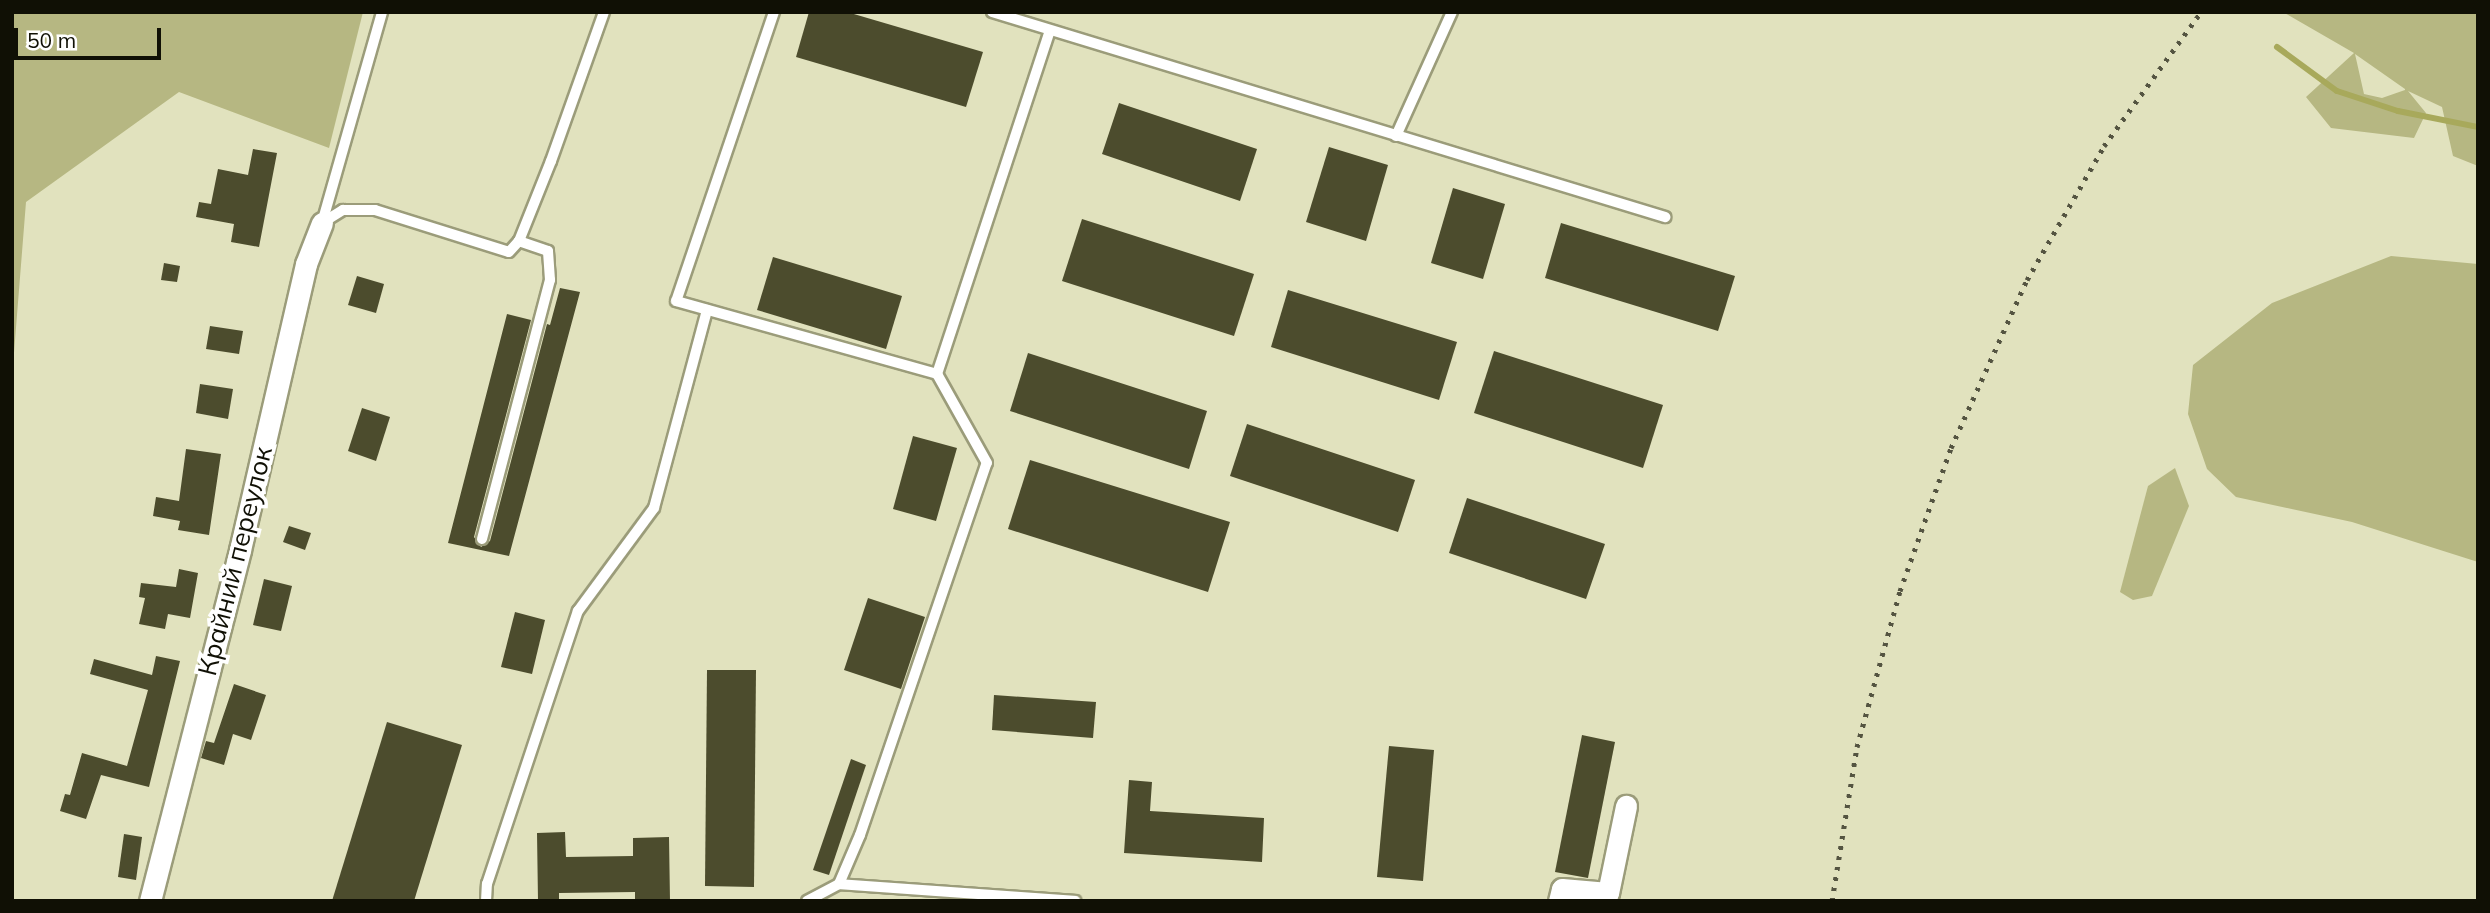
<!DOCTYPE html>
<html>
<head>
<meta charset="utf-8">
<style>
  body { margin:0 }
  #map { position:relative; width:2490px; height:913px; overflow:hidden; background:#e1e2be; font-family:Mulish,sans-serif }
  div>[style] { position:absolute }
  .green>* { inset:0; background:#b6b782 }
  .stream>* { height:6px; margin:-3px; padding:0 3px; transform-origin:3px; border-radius:3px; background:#a8a95b }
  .building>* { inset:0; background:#4c4c2d }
  .roads { filter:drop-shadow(2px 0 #9b9c7a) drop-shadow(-2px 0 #9b9c7a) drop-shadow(0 2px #9b9c7a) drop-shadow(0 -2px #9b9c7a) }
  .service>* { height:10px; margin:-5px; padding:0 5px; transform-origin:5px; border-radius:5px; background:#fff }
  .minor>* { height:21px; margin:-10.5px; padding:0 10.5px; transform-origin:10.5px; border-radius:10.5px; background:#fff }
  .rail>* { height:5px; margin-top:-2.5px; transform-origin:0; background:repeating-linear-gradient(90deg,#545441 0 3.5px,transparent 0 10.5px) }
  span { translate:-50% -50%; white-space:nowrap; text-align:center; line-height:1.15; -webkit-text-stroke:7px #fff; paint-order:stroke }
  .street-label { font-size:26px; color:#101005 }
  .frame { position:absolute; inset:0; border:14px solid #101005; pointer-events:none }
  .scale { position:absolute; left:14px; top:28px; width:147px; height:32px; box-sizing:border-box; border:4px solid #101005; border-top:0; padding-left:9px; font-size:21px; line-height:24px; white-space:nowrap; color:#101005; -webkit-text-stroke:5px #fff; paint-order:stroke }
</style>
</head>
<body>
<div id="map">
  <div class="green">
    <div style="clip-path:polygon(12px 12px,363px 12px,329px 148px,179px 92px,26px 202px,12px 378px)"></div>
    <div style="clip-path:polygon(evenodd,2283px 12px,2478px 12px,2478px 166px,2453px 156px,2442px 107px,2408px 91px,2426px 113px,2414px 138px,2331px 128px,2306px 97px,2354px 53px,2283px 12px,2355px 54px,2405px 89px,2405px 90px,2382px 98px,2364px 94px,2355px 54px)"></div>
    <div style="clip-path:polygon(2391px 256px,2478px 264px,2478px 562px,2352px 522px,2236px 497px,2207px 469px,2188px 414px,2193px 365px,2272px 303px)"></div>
    <div style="clip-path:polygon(2175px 468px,2189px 506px,2152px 596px,2133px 600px,2120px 592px,2148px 486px)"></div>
  </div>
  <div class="stream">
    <div style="left:2277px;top:47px;width:74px;rotate:36.3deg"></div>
    <div style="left:2337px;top:91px;width:64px;rotate:18.2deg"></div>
    <div style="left:2398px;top:111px;width:82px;rotate:11.3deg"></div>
  </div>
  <div class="building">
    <div style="clip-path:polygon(809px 12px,847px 12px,983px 52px,966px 107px,796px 57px)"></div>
    <div style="clip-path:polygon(1119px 103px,1257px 149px,1240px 201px,1102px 154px)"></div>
    <div style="clip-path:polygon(1329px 147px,1388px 165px,1366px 241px,1306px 222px)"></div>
    <div style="clip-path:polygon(253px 149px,277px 153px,259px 247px,231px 242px,234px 224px,196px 217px,199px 202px,211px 204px,218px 169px,248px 175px)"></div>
    <div style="clip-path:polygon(1453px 188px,1505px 204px,1483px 279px,1431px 263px)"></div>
    <div style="clip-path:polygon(1082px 219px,1254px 274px,1234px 336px,1062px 281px)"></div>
    <div style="clip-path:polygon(1561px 223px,1735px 276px,1718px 331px,1545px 278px)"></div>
    <div style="clip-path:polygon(773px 257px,902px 296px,886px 349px,757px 310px)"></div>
    <div style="clip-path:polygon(164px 263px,180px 266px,177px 282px,161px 280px)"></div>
    <div style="clip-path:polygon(357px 276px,384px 284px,376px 313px,348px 305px)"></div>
    <div style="clip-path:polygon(560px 288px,580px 292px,509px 556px,448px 543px,507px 314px,531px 320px,474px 537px,481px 547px,490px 541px,547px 324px,550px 325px)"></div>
    <div style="clip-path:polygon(1288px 290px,1457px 342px,1439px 400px,1271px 347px)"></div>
    <div style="clip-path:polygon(210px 326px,243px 331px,239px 354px,206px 349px)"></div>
    <div style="clip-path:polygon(1494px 351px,1663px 405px,1643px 468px,1474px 413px)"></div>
    <div style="clip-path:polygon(1028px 353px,1207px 411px,1189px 469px,1010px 411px)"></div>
    <div style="clip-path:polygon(200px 384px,233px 389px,228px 419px,196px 413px)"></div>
    <div style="clip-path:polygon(362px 408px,390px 417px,376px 461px,348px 451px)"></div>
    <div style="clip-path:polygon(1247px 424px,1415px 480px,1398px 532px,1230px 476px)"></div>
    <div style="clip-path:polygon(913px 436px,957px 448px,936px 521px,893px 509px)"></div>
    <div style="clip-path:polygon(186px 449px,221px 454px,209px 535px,178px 530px,180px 521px,153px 516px,156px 497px,179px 501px)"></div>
    <div style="clip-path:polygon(1030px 460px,1230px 522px,1208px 592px,1008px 529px)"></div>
    <div style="clip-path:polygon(1467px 498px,1605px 544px,1586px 599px,1449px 553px)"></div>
    <div style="clip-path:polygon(289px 526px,311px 533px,305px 550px,283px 542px)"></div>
    <div style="clip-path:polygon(179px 569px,198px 573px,190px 618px,168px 614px,165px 629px,139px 624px,145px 598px,139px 597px,141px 583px,176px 587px)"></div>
    <div style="clip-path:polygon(264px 579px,292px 586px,281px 631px,253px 625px)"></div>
    <div style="clip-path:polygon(868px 598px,925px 617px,901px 689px,844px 670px)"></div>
    <div style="clip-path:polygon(515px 612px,545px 620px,532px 674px,501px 667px)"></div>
    <div style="clip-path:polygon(156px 656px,180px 661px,149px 787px,101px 775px,86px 819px,60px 811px,65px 794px,70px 795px,82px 753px,127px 766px,148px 690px,90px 674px,94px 659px,152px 675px)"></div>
    <div style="clip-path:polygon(707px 670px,756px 670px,754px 887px,705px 886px)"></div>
    <div style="clip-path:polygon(234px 684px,266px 695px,251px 740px,233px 734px,224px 765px,201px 758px,206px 741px,214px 743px)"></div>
    <div style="clip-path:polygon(994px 695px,1096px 702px,1093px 738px,992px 730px)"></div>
    <div style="clip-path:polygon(387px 722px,462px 745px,414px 901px,332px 901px)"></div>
    <div style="clip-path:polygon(1582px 735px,1615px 742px,1588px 878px,1555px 872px)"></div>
    <div style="clip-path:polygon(1389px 746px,1434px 750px,1423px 881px,1377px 877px)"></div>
    <div style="clip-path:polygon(851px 759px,866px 765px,829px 875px,813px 870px)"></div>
    <div style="clip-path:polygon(1129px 780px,1152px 782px,1150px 811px,1264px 818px,1262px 862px,1124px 853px)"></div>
    <div style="clip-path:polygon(565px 832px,566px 857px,633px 856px,633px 838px,669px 837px,670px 901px,635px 901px,635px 892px,559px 893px,559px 901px,538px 901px,537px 833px)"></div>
    <div style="clip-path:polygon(124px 834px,142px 837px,136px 880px,118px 877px)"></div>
  </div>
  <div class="roads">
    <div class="service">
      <div style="left:774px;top:12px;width:305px;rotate:108.7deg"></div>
      <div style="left:676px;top:301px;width:271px;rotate:15.6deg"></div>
      <div style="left:992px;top:12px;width:704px;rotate:16.94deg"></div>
      <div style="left:1396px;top:136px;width:136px;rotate:-65.7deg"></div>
      <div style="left:322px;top:223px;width:25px;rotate:-32deg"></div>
      <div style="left:343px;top:210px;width:32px"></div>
      <div style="left:375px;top:210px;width:140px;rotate:17.4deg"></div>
      <div style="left:509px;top:252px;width:15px;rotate:-48deg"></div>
      <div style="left:519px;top:241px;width:86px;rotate:-68.2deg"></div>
      <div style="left:551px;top:161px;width:158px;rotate:-70.4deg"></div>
      <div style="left:322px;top:223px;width:219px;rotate:-74.1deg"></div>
      <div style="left:482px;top:539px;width:268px;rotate:-75.3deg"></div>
      <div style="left:550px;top:280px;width:29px;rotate:-94deg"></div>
      <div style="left:548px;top:251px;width:31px;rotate:-161deg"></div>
      <div style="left:839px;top:884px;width:53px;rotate:-66.8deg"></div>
      <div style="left:860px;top:835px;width:393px;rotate:-71.2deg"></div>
      <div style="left:987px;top:463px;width:102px;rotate:-119.3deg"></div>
      <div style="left:937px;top:374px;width:361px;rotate:-71.8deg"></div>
      <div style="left:486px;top:901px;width:17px;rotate:-87deg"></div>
      <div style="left:487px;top:884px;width:288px;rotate:-71.6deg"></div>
      <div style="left:578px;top:611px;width:128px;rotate:-53.6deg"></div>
      <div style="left:654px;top:508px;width:205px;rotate:-75deg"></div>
      <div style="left:807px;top:901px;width:36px;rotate:-28deg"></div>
      <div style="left:839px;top:884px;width:237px;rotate:4.1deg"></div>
    </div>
    <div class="minor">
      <div style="left:150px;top:901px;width:362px;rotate:-75.6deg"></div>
      <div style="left:240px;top:550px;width:294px;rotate:-77deg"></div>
      <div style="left:306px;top:264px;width:44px;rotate:-68.7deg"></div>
      <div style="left:1559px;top:901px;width:12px;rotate:-76deg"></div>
      <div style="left:1562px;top:889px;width:46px;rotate:5deg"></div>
      <div style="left:1608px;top:893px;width:89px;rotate:-78.3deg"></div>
    </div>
  </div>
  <div class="rail">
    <div style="left:1832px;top:901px;width:156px;rotate:-80.8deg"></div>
    <div style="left:1857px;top:747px;width:162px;rotate:-74.6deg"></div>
    <div style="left:1900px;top:591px;width:152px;rotate:-70.4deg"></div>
    <div style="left:1951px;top:448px;width:184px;rotate:-65.7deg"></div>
    <div style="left:2027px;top:280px;width:155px;rotate:-60.1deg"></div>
    <div style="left:2104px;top:146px;width:165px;rotate:-54.1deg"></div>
  </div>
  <div class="street-label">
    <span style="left:235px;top:561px;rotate:-76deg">Крайний переулок</span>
  </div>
  <div class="frame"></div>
  <div class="scale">50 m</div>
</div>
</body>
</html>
